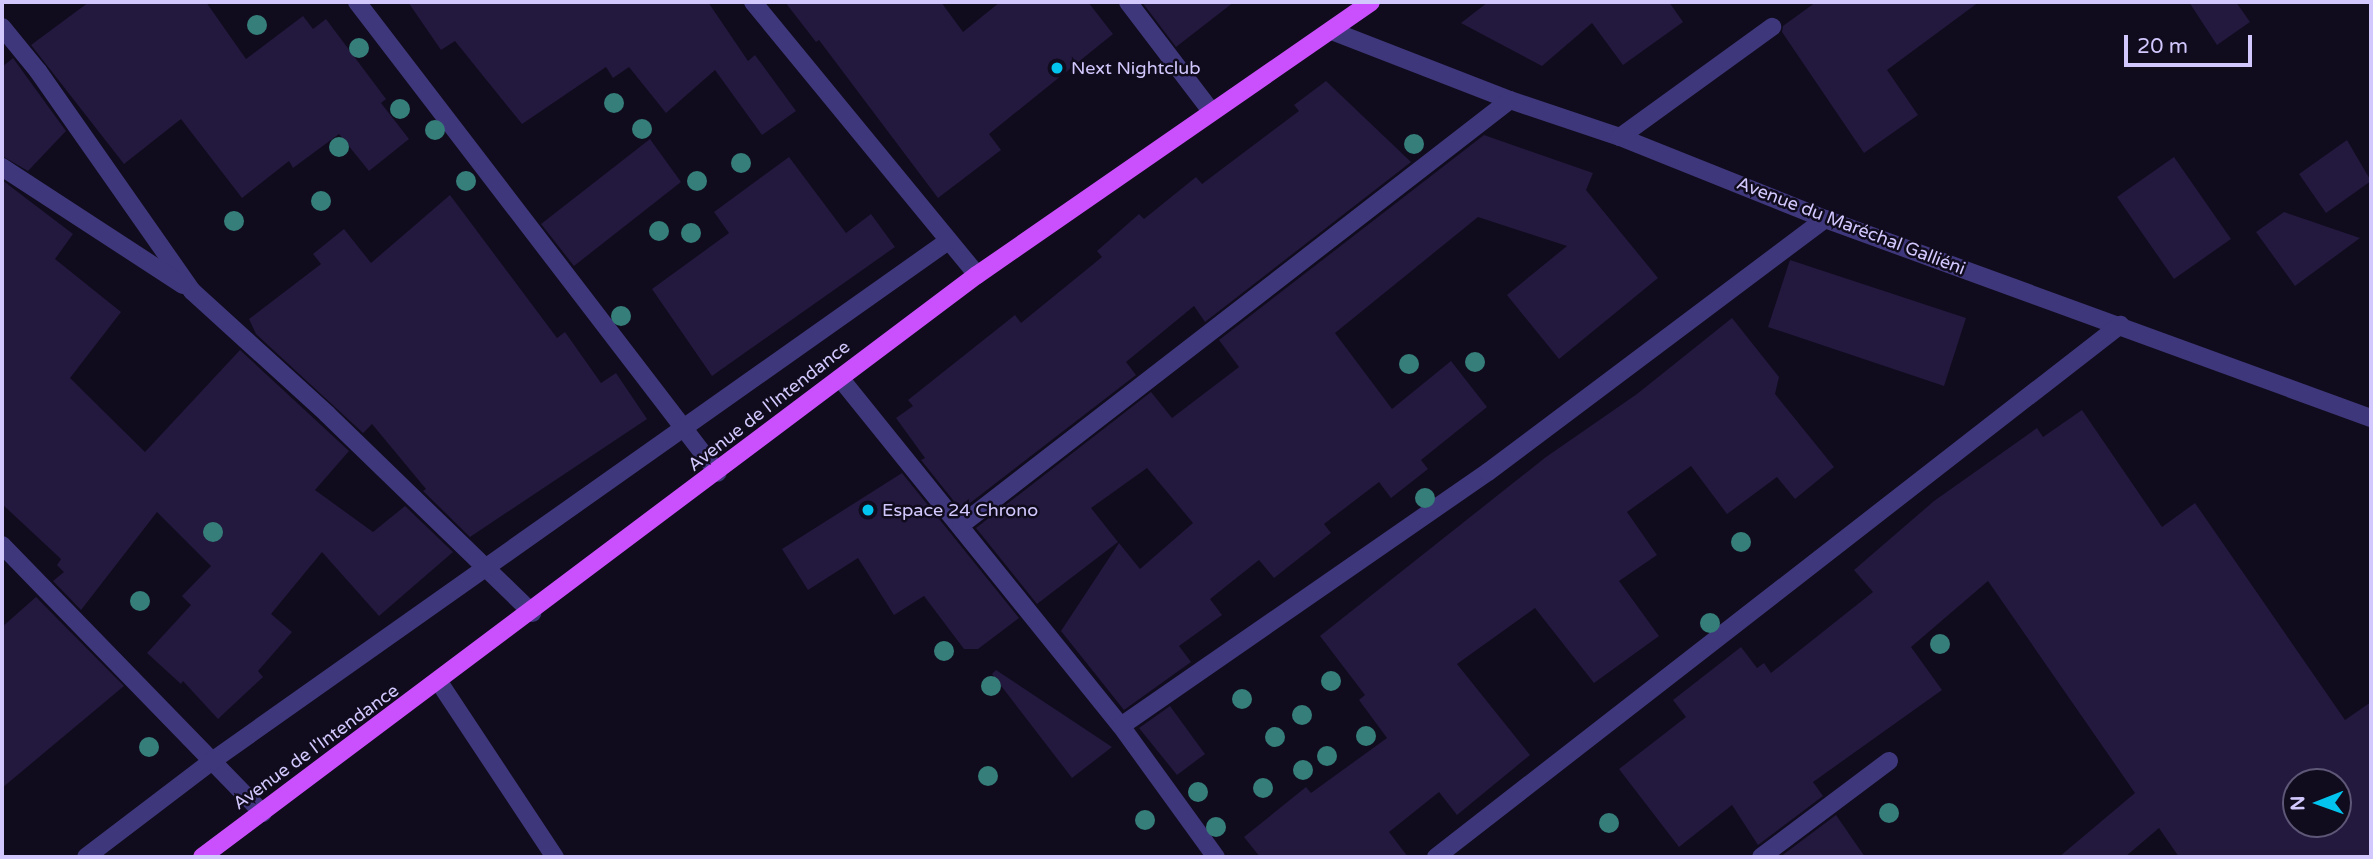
<!DOCTYPE html>
<html>
<head>
<meta charset="utf-8">
<style>
  body { margin:0 }
  #map { position:relative; width:2373px; height:859px; overflow:hidden; background:#100c1d; font-family:"Varela Round",sans-serif }
  div>[style] { position:absolute }
  .building>* { inset:0; background:#23183d }
  .minor>* { height:18px; margin:-9px; padding:0 9px; transform-origin:9px; border-radius:9px; background:#3f377b }
  .major>* { height:18px; margin:-9px; padding:0 9px; transform-origin:9px; border-radius:9px; background:#cb50fd }
  .trees>* { width:20px; height:20px; margin:-10px; border-radius:50%; background:#367e7a }
  .dots>* { width:19px; height:19px; translate:-50% -50%; box-sizing:border-box; border:4px solid #100c1d; border-radius:50% }
  span { translate:-50% -50%; white-space:nowrap; text-align:center; line-height:1.15; -webkit-text-stroke:5px #100c1d; paint-order:stroke }
  .poi-label { font-size:18px; color:#d3c8fe }
  .left { translate:0 -50%; text-align:left }
  .street-label { font-size:18px; color:#d3c8fe }
  .frame { position:absolute; inset:0; border:4px solid #d3c8fe; pointer-events:none }
  .north { position:absolute; left:2282px; top:768px; width:70px; height:70px; box-sizing:border-box; background:#100c1d; border:2px solid #5e5777; border-radius:50%; rotate:269deg; font-size:19px; font-weight:700; line-height:28px; text-align:center; color:#d3c8fe }
  .north::after { content:''; display:block; margin:auto; width:24px; height:32px; background:#03c4ef; clip-path:polygon(50% 0,100% 100%,50% 72%,0 100%) }
  .scale { position:absolute; left:2124px; top:35px; width:128px; height:32px; box-sizing:border-box; border:4px solid #d3c8fe; border-top:0; padding-left:9px; font-size:21px; line-height:24px; white-space:nowrap; color:#d3c8fe; -webkit-text-stroke:5px #100c1d; paint-order:stroke }
</style>
</head>
<body>
<div id="map">
  <div class="building">
    <div style="clip-path:polygon(89px 2px,206px 2px,246px 59px,303px 16px,313px 29px,326px 19px,386px 99px,381px 103px,409px 139px,369px 171px,339px 134px,293px 168px,289px 161px,242px 198px,181px 119px,124px 164px,31px 45px)"></div>
    <div style="clip-path:polygon(408px 2px,708px 2px,748px 61px,755px 55px,796px 111px,762px 135px,715px 70px,666px 113px,629px 67px,613px 78px,606px 67px,522px 124px,455px 41px,441px 50px)"></div>
    <div style="clip-path:polygon(785px 2px,941px 2px,963px 32px,1000px 2px,1088px 2px,1113px 34px,989px 134px,1001px 150px,938px 198px,819px 40px,816px 42px)"></div>
    <div style="clip-path:polygon(1142px 2px,1234px 2px,1176px 47px)"></div>
    <div style="clip-path:polygon(1488px 2px,1669px 2px,1683px 22px,1623px 65px,1592px 23px,1542px 66px,1461px 23px)"></div>
    <div style="clip-path:polygon(1816px 2px,1979px 2px,1887px 70px,1918px 115px,1864px 153px,1782px 32px,1783px 26px)"></div>
    <div style="clip-path:polygon(2189px 2px,2236px 2px,2250px 22px,2217px 45px)"></div>
    <div style="clip-path:polygon(13px 58px,66px 131px,28px 171px,2px 156px,2px 67px)"></div>
    <div style="clip-path:polygon(1326px 81px,1411px 162px,1205px 322px,1194px 306px,1126px 362px,1136px 375px,961px 510px,921px 460px,925px 458px,896px 418px,913px 406px,908px 400px,1015px 315px,1021px 323px,1102px 257px,1097px 251px,1139px 214px,1144px 219px,1196px 177px,1202px 184px,1299px 111px,1294px 105px)"></div>
    <div style="clip-path:polygon(1484px 135px,1593px 173px,1586px 190px,1658px 278px,1559px 359px,1507px 295px,1567px 246px,1478px 217px,1335px 333px,1392px 409px,1451px 361px,1487px 407px,1421px 460px,1428px 469px,1391px 498px,1379px 482px,1324px 524px,1331px 533px,1274px 578px,1259px 560px,1210px 599px,1222px 615px,1179px 646px,1191px 662px,1124px 710px,1061px 631px,1119px 543px,1140px 569px,1193px 523px,1147px 468px,1091px 508px,1118px 542px,1037px 604px,976px 528px,1151px 392px,1172px 418px,1239px 367px,1219px 340px)"></div>
    <div style="clip-path:polygon(650px 139px,681px 182px,574px 266px,541px 224px)"></div>
    <div style="clip-path:polygon(2347px 140px,2371px 181px,2326px 213px,2299px 174px)"></div>
    <div style="clip-path:polygon(789px 157px,846px 233px,871px 214px,895px 247px,712px 376px,652px 289px,729px 233px,714px 212px)"></div>
    <div style="clip-path:polygon(2174px 157px,2231px 239px,2174px 279px,2117px 197px)"></div>
    <div style="clip-path:polygon(2px 180px,73px 234px,55px 259px,121px 312px,70px 378px,145px 452px,240px 350px,349px 451px,315px 490px,373px 532px,405px 506px,453px 552px,379px 616px,322px 552px,271px 614px,292px 632px,258px 671px,263px 677px,218px 719px,183px 681px,181px 684px,147px 653px,191px 605px,182px 596px,211px 566px,157px 512px,81px 610px,53px 581px,64px 572px,57px 565px,61px 559px,2px 504px)"></div>
    <div style="clip-path:polygon(450px 195px,557px 338px,565px 332px,601px 383px,616px 373px,647px 419px,470px 537px,423px 491px,426px 489px,372px 424px,363px 433px,256px 334px,249px 319px,321px 264px,313px 254px,344px 229px,371px 263px)"></div>
    <div style="clip-path:polygon(2284px 212px,2360px 238px,2295px 286px,2256px 232px)"></div>
    <div style="clip-path:polygon(1790px 260px,1966px 318px,1944px 386px,1768px 327px)"></div>
    <div style="clip-path:polygon(1732px 318px,1779px 377px,1775px 394px,1834px 467px,1795px 499px,1777px 477px,1727px 514px,1691px 466px,1627px 512px,1657px 555px,1619px 581px,1659px 636px,1594px 683px,1535px 608px,1457px 664px,1530px 755px,1457px 815px,1439px 792px,1389px 832px,1408px 857px,1260px 857px,1244px 837px,1306px 787px,1311px 793px,1387px 738px,1359px 700px,1365px 695px,1320px 636px,1546px 457px,1637px 394px)"></div>
    <div style="clip-path:polygon(evenodd,2082px 410px,2162px 527px,2195px 503px,2345px 720px,2371px 702px,2371px 857px,2179px 857px,2159px 828px,2125px 857px,2059px 857px,2135px 793px,1988px 581px,1911px 647px,1942px 690px,1813px 782px,1823px 796px,1758px 845px,1732px 805px,1679px 847px,1619px 769px,1686px 717px,1673px 700px,1741px 647px,1757px 668px,1764px 663px,1771px 673px,1873px 592px,1854px 570px,1934px 501px,2037px 428px,2043px 437px,2082px 410px,2296px 782px,2338px 782px,2338px 824px,2296px 824px,2296px 782px)"></div>
    <div style="clip-path:polygon(902px 473px,1019px 618px,978px 649px,964px 649px,924px 596px,894px 615px,858px 558px,808px 590px,782px 549px)"></div>
    <div style="clip-path:polygon(36px 597px,124px 686px,2px 788px,2px 627px)"></div>
    <div style="clip-path:polygon(996px 670px,1112px 747px,1072px 778px,992px 674px)"></div>
    <div style="clip-path:polygon(1170px 706px,1205px 754px,1177px 775px,1139px 728px)"></div>
    <div style="clip-path:polygon(1836px 815px,1865px 857px,1780px 857px)"></div>
  </div>
  <div class="minor">
    <div style="left:357px;top:2px;width:593px;rotate:52.53deg"></div>
    <div style="left:753px;top:2px;width:353px;rotate:50.6deg"></div>
    <div style="left:1128px;top:2px;width:137px;rotate:52.7deg"></div>
    <div style="left:2px;top:27px;width:57px;rotate:50.7deg"></div>
    <div style="left:38px;top:71px;width:269px;rotate:55deg"></div>
    <div style="left:192px;top:291px;width:183px;rotate:42.3deg"></div>
    <div style="left:327px;top:414px;width:286px;rotate:44.1deg"></div>
    <div style="left:1332px;top:31px;width:191px;rotate:21.2deg"></div>
    <div style="left:1510px;top:100px;width:116px;rotate:18.6deg"></div>
    <div style="left:1620px;top:137px;width:221px;rotate:21.8deg"></div>
    <div style="left:1825px;top:219px;width:581px;rotate:20.03deg"></div>
    <div style="left:1620px;top:137px;width:188px;rotate:-35.9deg"></div>
    <div style="left:2px;top:167px;width:216px;rotate:33.1deg"></div>
    <div style="left:840px;top:378px;width:447px;rotate:51.1deg"></div>
    <div style="left:1121px;top:726px;width:162px;rotate:54.1deg"></div>
    <div style="left:961px;top:525px;width:694px;rotate:-37.74deg"></div>
    <div style="left:2px;top:545px;width:374px;rotate:45.8deg"></div>
    <div style="left:439px;top:682px;width:210px;rotate:56.5deg"></div>
    <div style="left:1121px;top:726px;width:446px;rotate:-34.7deg"></div>
    <div style="left:1488px;top:472px;width:421px;rotate:-36.9deg"></div>
    <div style="left:86px;top:857px;width:158px;rotate:-37.3deg"></div>
    <div style="left:212px;top:761px;width:901px;rotate:-35.24deg"></div>
    <div style="left:1436px;top:857px;width:867px;rotate:-37.87deg"></div>
    <div style="left:1761px;top:857px;width:160px;rotate:-36.9deg"></div>
  </div>
  <div class="major">
    <div style="left:202px;top:857px;width:969px;rotate:-36.91deg"></div>
    <div style="left:977px;top:275px;width:479px;rotate:-34.7deg"></div>
  </div>
  <div class="trees">
    <div style="left:257px;top:25px"></div>
    <div style="left:359px;top:48px"></div>
    <div style="left:614px;top:103px"></div>
    <div style="left:400px;top:109px"></div>
    <div style="left:642px;top:129px"></div>
    <div style="left:435px;top:130px"></div>
    <div style="left:1414px;top:144px"></div>
    <div style="left:339px;top:147px"></div>
    <div style="left:741px;top:163px"></div>
    <div style="left:466px;top:181px"></div>
    <div style="left:697px;top:181px"></div>
    <div style="left:321px;top:201px"></div>
    <div style="left:234px;top:221px"></div>
    <div style="left:659px;top:231px"></div>
    <div style="left:691px;top:233px"></div>
    <div style="left:621px;top:316px"></div>
    <div style="left:1475px;top:362px"></div>
    <div style="left:1409px;top:364px"></div>
    <div style="left:1425px;top:498px"></div>
    <div style="left:213px;top:532px"></div>
    <div style="left:1741px;top:542px"></div>
    <div style="left:140px;top:601px"></div>
    <div style="left:1710px;top:623px"></div>
    <div style="left:1940px;top:644px"></div>
    <div style="left:944px;top:651px"></div>
    <div style="left:1331px;top:681px"></div>
    <div style="left:991px;top:686px"></div>
    <div style="left:1242px;top:699px"></div>
    <div style="left:1302px;top:715px"></div>
    <div style="left:1366px;top:736px"></div>
    <div style="left:1275px;top:737px"></div>
    <div style="left:149px;top:747px"></div>
    <div style="left:1327px;top:756px"></div>
    <div style="left:1303px;top:770px"></div>
    <div style="left:988px;top:776px"></div>
    <div style="left:1263px;top:788px"></div>
    <div style="left:1198px;top:792px"></div>
    <div style="left:1889px;top:813px"></div>
    <div style="left:1145px;top:820px"></div>
    <div style="left:1609px;top:823px"></div>
    <div style="left:1216px;top:827px"></div>
  </div>
  <div class="dots">
    <div style="left:1057px;top:68px;background:#03c4ef"></div>
    <div style="left:868px;top:510px;background:#03c4ef"></div>
  </div>
  <div class="poi-label">
    <span class="left" style="left:1071px;top:68px">Next Nightclub</span>
    <span class="left" style="left:882px;top:510px">Espace 24 Chrono</span>
  </div>
  <div class="street-label">
    <span style="left:1851px;top:226px;rotate:21deg">Avenue du Maréchal Galliéni</span>
    <span style="left:769px;top:406px;rotate:-38deg">Avenue de l'Intendance</span>
    <span style="left:316px;top:747px;rotate:-36deg">Avenue de l'Intendance</span>
  </div>
  <div class="frame"></div>
  <div class="north">N</div>
  <div class="scale">20 m</div>
</div>
</body>
</html>
